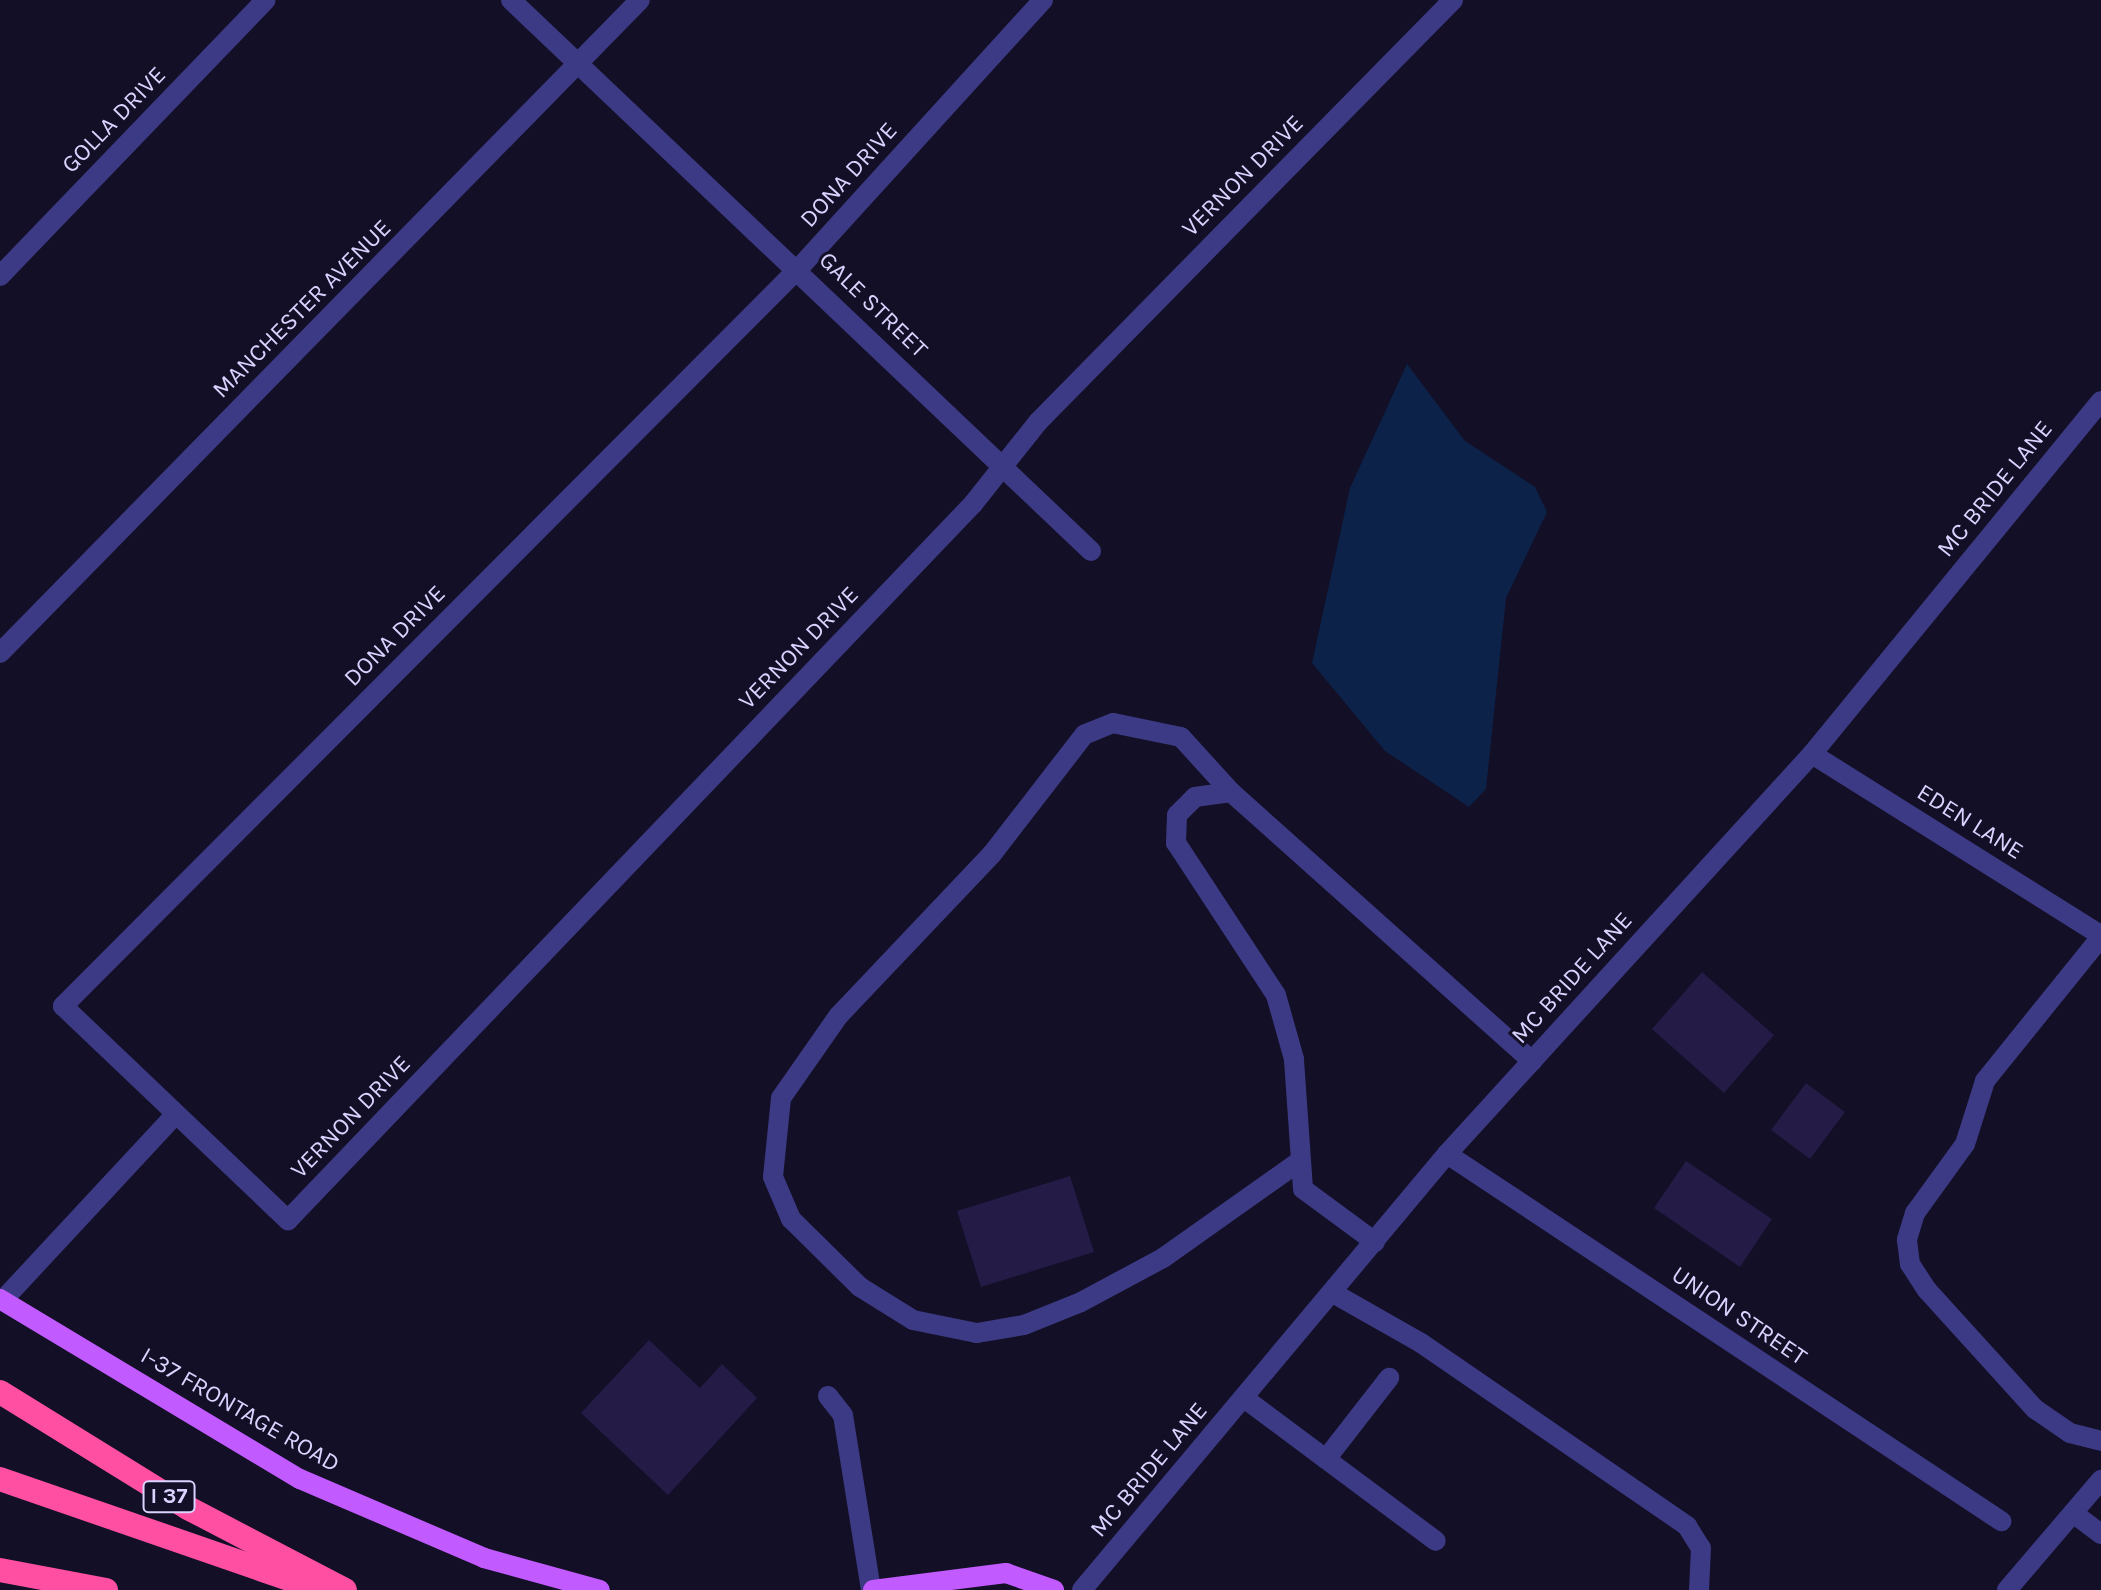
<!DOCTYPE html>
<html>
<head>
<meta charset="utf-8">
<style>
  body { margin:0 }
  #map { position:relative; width:2101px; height:1590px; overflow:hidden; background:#130f26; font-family:Karla,sans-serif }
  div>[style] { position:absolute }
  .water>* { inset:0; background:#0c2248 }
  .building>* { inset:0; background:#241b47 }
  .minor>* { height:20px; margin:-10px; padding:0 10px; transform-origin:10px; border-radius:10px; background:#3d3a85 }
  .major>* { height:20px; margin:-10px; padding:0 10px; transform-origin:10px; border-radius:10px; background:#c25bff }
  .highway>* { height:24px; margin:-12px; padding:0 12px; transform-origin:12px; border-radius:12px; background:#ff4fa3 }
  span { translate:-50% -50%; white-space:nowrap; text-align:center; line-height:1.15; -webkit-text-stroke:6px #130f26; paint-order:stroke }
  .shield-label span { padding:2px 6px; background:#130f26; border:2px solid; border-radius:6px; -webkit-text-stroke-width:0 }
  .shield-label { font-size:22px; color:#d9d4ff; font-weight:700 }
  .street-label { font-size:24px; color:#d9d4ff }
</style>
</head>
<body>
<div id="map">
  <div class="water">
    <div style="clip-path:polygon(1407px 364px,1465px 441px,1535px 487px,1547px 512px,1506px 598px,1486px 789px,1469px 807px,1385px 751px,1312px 663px,1350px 488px)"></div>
  </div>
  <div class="building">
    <div style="clip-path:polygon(1702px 972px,1774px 1035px,1724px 1093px,1652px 1029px)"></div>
    <div style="clip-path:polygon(1806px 1083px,1845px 1112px,1810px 1159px,1771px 1130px)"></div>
    <div style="clip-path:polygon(1686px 1161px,1772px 1219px,1740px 1267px,1654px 1208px)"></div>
    <div style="clip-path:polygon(1070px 1176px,1094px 1252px,981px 1287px,957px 1211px)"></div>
    <div style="clip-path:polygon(649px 1340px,700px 1388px,722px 1364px,757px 1398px,668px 1495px,581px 1413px)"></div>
  </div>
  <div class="minor">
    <div style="left:511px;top:0;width:800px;rotate:43.53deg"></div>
    <div style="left:1043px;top:0;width:364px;rotate:132.3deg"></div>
    <div style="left:798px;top:269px;width:1041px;rotate:134.92deg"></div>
    <div style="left:63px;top:1006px;width:311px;rotate:43.6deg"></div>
    <div style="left:288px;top:1220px;width:991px;rotate:-46.27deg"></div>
    <div style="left:973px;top:504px;width:105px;rotate:-51.6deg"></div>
    <div style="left:1038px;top:422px;width:592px;rotate:-45.48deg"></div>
    <div style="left:0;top:276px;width:383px;rotate:-46.1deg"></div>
    <div style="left:0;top:653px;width:914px;rotate:-45.58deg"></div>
    <div style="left:1812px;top:754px;width:341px;rotate:32.1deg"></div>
    <div style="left:1231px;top:792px;width:74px;rotate:-132.3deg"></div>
    <div style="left:1181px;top:737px;width:69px;rotate:-168.4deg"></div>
    <div style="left:1113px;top:723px;width:31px;rotate:158deg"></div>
    <div style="left:1084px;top:735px;width:150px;rotate:127.7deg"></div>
    <div style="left:992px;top:854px;width:222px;rotate:133.5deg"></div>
    <div style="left:839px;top:1015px;width:101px;rotate:124.9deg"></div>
    <div style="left:781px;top:1098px;width:79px;rotate:95.8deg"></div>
    <div style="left:773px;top:1177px;width:46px;rotate:66.8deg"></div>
    <div style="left:791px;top:1219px;width:97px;rotate:44.6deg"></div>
    <div style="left:860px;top:1287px;width:62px;rotate:31.9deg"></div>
    <div style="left:913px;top:1320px;width:65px;rotate:11.5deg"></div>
    <div style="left:977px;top:1333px;width:48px;rotate:-9.7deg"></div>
    <div style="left:1024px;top:1325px;width:61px;rotate:-22deg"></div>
    <div style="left:1081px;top:1302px;width:93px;rotate:-28.2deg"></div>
    <div style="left:1163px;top:1258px;width:164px;rotate:-35.3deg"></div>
    <div style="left:2101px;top:937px;width:185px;rotate:128.9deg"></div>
    <div style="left:1985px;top:1081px;width:66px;rotate:107.6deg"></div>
    <div style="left:1965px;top:1144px;width:85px;rotate:125.9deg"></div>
    <div style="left:1915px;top:1213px;width:28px;rotate:107deg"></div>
    <div style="left:1907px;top:1240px;width:24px;rotate:83deg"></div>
    <div style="left:1910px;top:1264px;width:31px;rotate:57deg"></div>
    <div style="left:1927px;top:1290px;width:161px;rotate:47.8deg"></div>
    <div style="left:2035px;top:1409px;width:42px;rotate:34.4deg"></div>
    <div style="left:2070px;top:1433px;width:32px;rotate:14deg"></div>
    <div style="left:1447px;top:1154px;width:665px;rotate:33.52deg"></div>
    <div style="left:1375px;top:1242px;width:89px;rotate:-143.6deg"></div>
    <div style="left:1303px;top:1189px;width:130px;rotate:-94deg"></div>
    <div style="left:1294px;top:1059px;width:66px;rotate:-105.7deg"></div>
    <div style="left:1276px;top:995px;width:182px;rotate:-123.3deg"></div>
    <div style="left:1176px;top:843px;width:28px;rotate:-88deg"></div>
    <div style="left:1177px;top:815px;width:25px;rotate:-45deg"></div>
    <div style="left:1195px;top:797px;width:36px;rotate:-8deg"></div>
    <div style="left:1231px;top:792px;width:404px;rotate:41.8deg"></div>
    <div style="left:1333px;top:1293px;width:101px;rotate:29.6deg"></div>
    <div style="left:1421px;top:1343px;width:323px;rotate:34.5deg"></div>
    <div style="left:1687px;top:1526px;width:26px;rotate:58deg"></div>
    <div style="left:1701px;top:1548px;width:42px;rotate:92.7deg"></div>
    <div style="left:3px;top:1300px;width:254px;rotate:-47.1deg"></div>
    <div style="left:828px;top:1396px;width:24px;rotate:52deg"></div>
    <div style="left:843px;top:1415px;width:177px;rotate:80.9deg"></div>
    <div style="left:1244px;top:1398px;width:239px;rotate:36.7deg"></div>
    <div style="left:1326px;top:1459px;width:103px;rotate:-52.1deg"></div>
    <div style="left:2073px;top:1513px;width:35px;rotate:37deg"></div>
    <div style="left:1082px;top:1590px;width:569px;rotate:-50.07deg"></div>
    <div style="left:1447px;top:1154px;width:542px;rotate:-47.62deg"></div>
    <div style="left:1812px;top:754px;width:456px;rotate:-50.7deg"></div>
    <div style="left:2007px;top:1590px;width:145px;rotate:-49.5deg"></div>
  </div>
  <div class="major">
    <div style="left:0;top:1299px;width:350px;rotate:31deg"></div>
    <div style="left:300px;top:1479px;width:200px;rotate:23.2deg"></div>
    <div style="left:484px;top:1558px;width:120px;rotate:15.4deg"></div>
    <div style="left:873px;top:1590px;width:134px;rotate:-7.3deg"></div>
    <div style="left:1006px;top:1573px;width:51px;rotate:19.5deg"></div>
  </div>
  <div class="highway">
    <div style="left:0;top:1392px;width:221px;rotate:31.7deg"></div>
    <div style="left:188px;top:1508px;width:177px;rotate:27.6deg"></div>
    <div style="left:0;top:1479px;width:332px;rotate:19.1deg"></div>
    <div style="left:0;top:1570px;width:108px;rotate:10.7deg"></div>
  </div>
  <div class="shield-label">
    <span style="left:169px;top:1497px">I 37</span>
  </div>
  <div class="street-label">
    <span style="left:114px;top:120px;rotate:-46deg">GOLLA DRIVE</span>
    <span style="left:849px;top:175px;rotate:-48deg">DONA DRIVE</span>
    <span style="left:1243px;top:176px;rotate:-45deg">VERNON DRIVE</span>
    <span style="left:873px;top:305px;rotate:44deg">GALE STREET</span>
    <span style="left:302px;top:309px;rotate:-45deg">MANCHESTER AVENUE</span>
    <span style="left:1995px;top:489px;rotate:-51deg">MC BRIDE LANE</span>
    <span style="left:395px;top:636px;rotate:-45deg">DONA DRIVE</span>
    <span style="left:799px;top:648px;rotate:-46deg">VERNON DRIVE</span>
    <span style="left:1970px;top:822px;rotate:32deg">EDEN LANE</span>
    <span style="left:1572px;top:978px;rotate:-48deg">MC BRIDE LANE</span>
    <span style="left:351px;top:1117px;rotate:-46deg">VERNON DRIVE</span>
    <span style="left:1739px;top:1316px;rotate:34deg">UNION STREET</span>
    <span style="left:240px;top:1410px;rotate:30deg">I-37 FRONTAGE ROAD</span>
    <span style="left:1149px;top:1470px;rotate:-50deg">MC BRIDE LANE</span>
  </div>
</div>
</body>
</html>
